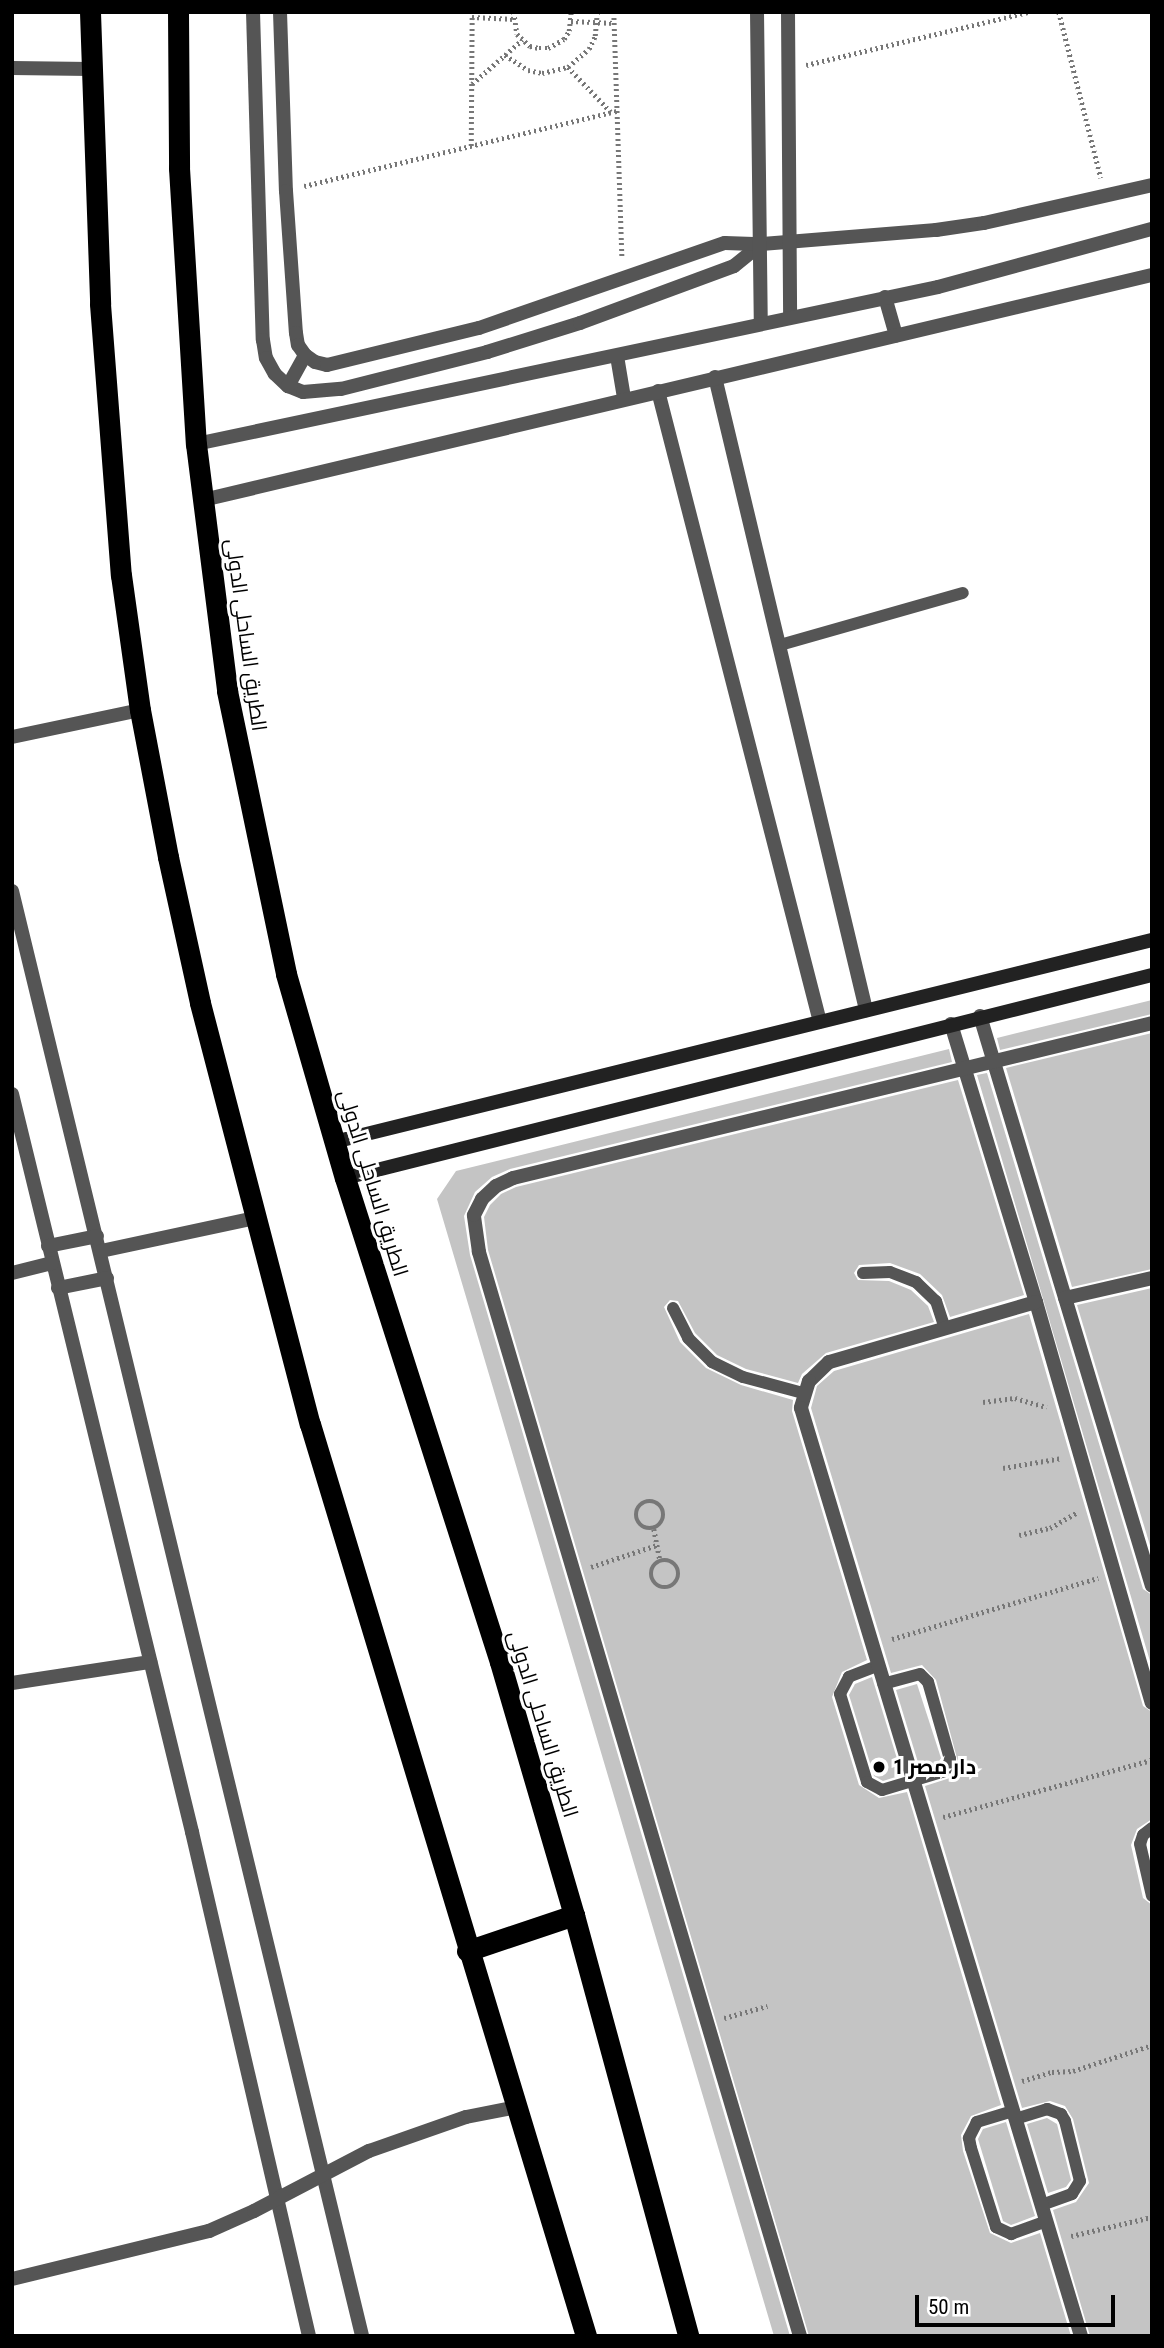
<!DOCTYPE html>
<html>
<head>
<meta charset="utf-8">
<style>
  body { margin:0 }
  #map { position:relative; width:1164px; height:2348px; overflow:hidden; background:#fff; font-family:"Roboto Condensed",Cairo,sans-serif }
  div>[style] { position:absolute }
  .building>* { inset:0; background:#c4c4c4 }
  .path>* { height:4.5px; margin-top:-2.25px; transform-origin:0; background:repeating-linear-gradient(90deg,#777 0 2px,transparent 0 5.5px) }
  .path>.ring { margin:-2.25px; padding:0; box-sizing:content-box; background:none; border:4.5px solid #777; border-radius:50% }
  .lane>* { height:12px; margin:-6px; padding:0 6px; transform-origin:6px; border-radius:6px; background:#555 }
  .street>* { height:14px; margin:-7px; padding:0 7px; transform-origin:7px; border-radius:7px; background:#555 }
  .secondary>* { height:14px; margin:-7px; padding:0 7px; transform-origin:7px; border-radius:7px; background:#222 }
  .highway>* { height:21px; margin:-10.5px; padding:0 10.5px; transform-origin:10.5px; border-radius:10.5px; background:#000 }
  .dots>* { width:19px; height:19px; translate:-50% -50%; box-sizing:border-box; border:4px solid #fff; border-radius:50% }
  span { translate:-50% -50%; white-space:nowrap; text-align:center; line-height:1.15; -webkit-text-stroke:6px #fff; paint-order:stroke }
  .street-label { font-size:21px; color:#000 }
  .poi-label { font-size:21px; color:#000; font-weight:700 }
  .left { translate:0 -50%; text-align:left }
  .frame { position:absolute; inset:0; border:14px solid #000; pointer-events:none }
  .scale { position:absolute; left:915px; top:2295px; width:200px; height:32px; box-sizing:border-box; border:4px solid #000; border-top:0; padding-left:9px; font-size:21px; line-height:24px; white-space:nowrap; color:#000; -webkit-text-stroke:5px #fff; paint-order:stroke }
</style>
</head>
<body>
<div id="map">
  <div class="building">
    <div style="clip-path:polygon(1152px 1000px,1152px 1014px,1000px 1050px,997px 1038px)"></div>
    <div style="clip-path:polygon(1152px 1033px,1152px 1269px,1072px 1287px,1006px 1068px)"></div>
    <div style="clip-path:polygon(949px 1049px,952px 1062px,510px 1169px,492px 1177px,475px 1192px,464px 1216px,470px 1255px,790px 2336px,774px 2336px,437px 1199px,456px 1171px)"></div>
    <div style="clip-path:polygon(987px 1073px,1143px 1589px,1152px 1595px,1152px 1668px,977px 1075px)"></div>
    <div style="clip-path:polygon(958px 1080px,1024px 1295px,950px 1317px,942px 1295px,920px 1274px,890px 1263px,859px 1265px,854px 1273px,858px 1280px,889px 1281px,911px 1290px,928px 1306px,934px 1322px,826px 1353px,802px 1374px,798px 1383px,746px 1369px,717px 1355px,695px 1333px,678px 1301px,670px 1300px,664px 1307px,680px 1342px,706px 1368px,741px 1385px,793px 1400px,792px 1411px,867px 1660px,842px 1672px,832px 1697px,859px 1785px,879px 1798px,907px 1792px,1001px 2105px,971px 2116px,961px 2135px,963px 2151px,990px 2233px,1011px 2243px,1040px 2233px,1071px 2336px,809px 2336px,488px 1250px,484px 1217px,490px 1205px,501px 1194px,516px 1187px)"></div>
    <div style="clip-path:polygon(1152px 1288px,1152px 1552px,1077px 1305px)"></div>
    <div style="clip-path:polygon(1029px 1314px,1143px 1706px,1152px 1712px,1152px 1819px,1137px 1829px,1131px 1845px,1143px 1898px,1152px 1905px,1152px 2336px,1090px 2336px,1053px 2210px,1076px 2202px,1089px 2183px,1073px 2119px,1065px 2106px,1050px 2101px,1022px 2108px,925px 1786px,950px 1778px,958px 1762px,936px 1680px,922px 1665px,891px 1673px,811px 1408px,817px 1386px,834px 1371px)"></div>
    <div style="clip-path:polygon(872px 1677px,902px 1775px,883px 1781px,874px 1776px,849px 1695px,855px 1684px)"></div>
    <div style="clip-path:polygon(917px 1684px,941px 1758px,939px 1764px,920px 1769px,896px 1690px)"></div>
    <div style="clip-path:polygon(1047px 2118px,1057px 2124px,1071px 2180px,1066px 2187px,1048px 2193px,1027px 2124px)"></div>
    <div style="clip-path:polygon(1006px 2122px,1035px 2216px,1011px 2225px,1003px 2221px,978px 2139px,983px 2129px)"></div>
  </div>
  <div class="path">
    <div style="left:514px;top:12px;width:22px;rotate:82deg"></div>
    <div style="left:517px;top:34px;width:18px;rotate:43deg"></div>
    <div style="left:530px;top:46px;width:9px;rotate:13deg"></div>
    <div style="left:539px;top:48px;width:9px"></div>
    <div style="left:548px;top:48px;width:18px;rotate:-29deg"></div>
    <div style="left:564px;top:39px;width:9px;rotate:-58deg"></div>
    <div style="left:569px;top:31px;width:19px;rotate:-84deg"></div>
    <div style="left:614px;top:12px;width:246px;rotate:88.1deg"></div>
    <div style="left:1059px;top:12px;width:171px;rotate:75.8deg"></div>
    <div style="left:472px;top:17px;width:42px;rotate:2.7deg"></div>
    <div style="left:571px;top:21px;width:43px;rotate:2.7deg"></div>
    <div style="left:505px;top:55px;width:27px;rotate:33deg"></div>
    <div style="left:528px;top:70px;width:14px;rotate:12deg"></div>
    <div style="left:542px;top:73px;width:27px;rotate:-13deg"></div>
    <div style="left:568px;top:67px;width:28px;rotate:-41deg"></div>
    <div style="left:589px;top:49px;width:14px;rotate:-65deg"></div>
    <div style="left:595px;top:36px;width:24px;rotate:-85deg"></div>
    <div style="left:806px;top:65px;width:229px;rotate:-13.4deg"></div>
    <div style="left:568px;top:67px;width:62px;rotate:46.3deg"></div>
    <div style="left:472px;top:84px;width:67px;rotate:-41.3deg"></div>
    <div style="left:471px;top:146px;width:134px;rotate:-89.6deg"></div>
    <div style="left:304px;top:186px;width:322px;rotate:-13.5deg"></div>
    <div style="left:983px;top:1402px;width:32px;rotate:-7deg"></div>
    <div style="left:1015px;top:1398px;width:33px;rotate:16deg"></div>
    <div style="left:1003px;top:1468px;width:60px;rotate:-9.6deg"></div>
    <div class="ring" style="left:636px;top:1501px;width:23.5px;height:23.5px"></div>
    <div style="left:654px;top:1529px;width:33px;rotate:79deg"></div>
    <div style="left:1019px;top:1535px;width:32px;rotate:-13deg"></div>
    <div style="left:1050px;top:1528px;width:32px;rotate:-30deg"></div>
    <div class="ring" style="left:651px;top:1560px;width:23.5px;height:23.5px"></div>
    <div style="left:591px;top:1567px;width:70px;rotate:-18.4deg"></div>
    <div style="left:892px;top:1639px;width:215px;rotate:-16.5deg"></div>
    <div style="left:943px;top:1817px;width:217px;rotate:-15.3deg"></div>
    <div style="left:724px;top:2018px;width:45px;rotate:-15.6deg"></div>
    <div style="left:1022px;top:2081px;width:31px;rotate:-17deg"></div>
    <div style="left:1052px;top:2072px;width:21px;rotate:-3deg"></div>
    <div style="left:1073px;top:2071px;width:83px;rotate:-18.2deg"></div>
    <div style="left:1071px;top:2236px;width:83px;rotate:-13.2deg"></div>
  </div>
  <div class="lane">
    <div style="left:780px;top:645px;width:190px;rotate:-15.9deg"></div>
    <div style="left:863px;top:1273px;width:27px;rotate:-2deg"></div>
    <div style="left:890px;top:1272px;width:28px;rotate:21deg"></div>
    <div style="left:916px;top:1282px;width:28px;rotate:44deg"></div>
    <div style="left:936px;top:1301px;width:28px;rotate:72deg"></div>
    <div style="left:673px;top:1308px;width:34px;rotate:63deg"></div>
    <div style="left:688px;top:1338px;width:34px;rotate:45deg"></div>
    <div style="left:712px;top:1362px;width:34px;rotate:26deg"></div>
    <div style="left:743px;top:1377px;width:62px;rotate:14.9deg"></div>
    <div style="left:877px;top:1666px;width:30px;rotate:159deg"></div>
    <div style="left:849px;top:1677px;width:19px;rotate:118deg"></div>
    <div style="left:840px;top:1694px;width:92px;rotate:72.9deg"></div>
    <div style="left:867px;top:1782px;width:17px;rotate:28deg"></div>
    <div style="left:882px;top:1790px;width:66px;rotate:-16.8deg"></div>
    <div style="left:945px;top:1771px;width:13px;rotate:-67deg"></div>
    <div style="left:950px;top:1759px;width:80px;rotate:-105.9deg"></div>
    <div style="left:928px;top:1682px;width:11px;rotate:-135deg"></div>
    <div style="left:920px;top:1674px;width:38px;rotate:165deg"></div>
    <div style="left:1152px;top:1828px;width:11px;rotate:142deg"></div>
    <div style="left:1143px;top:1835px;width:9px;rotate:108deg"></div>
    <div style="left:1140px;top:1844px;width:53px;rotate:77deg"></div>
    <div style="left:1013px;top:2111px;width:38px;rotate:163deg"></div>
    <div style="left:977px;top:2122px;width:18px;rotate:117deg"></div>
    <div style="left:969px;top:2138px;width:10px;rotate:79deg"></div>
    <div style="left:971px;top:2148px;width:83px;rotate:72.4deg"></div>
    <div style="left:996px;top:2227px;width:17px;rotate:25deg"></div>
    <div style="left:1011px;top:2234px;width:37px;rotate:-20deg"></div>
    <div style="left:1015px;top:2119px;width:34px;rotate:-17deg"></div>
    <div style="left:1047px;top:2109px;width:15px;rotate:20deg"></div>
    <div style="left:1061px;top:2114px;width:8px;rotate:60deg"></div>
    <div style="left:1065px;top:2121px;width:62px;rotate:76deg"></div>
    <div style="left:1080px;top:2181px;width:15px;rotate:122deg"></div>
    <div style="left:1072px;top:2194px;width:32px;rotate:160deg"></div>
  </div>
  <div class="street">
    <div style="left:253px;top:12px;width:328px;rotate:88.3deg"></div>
    <div style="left:263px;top:340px;width:18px;rotate:81deg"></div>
    <div style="left:266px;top:358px;width:18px;rotate:61deg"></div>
    <div style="left:275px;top:374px;width:18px;rotate:43deg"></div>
    <div style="left:288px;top:386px;width:16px;rotate:22deg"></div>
    <div style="left:303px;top:392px;width:38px;rotate:-5deg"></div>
    <div style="left:341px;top:389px;width:151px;rotate:-14.2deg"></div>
    <div style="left:487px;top:352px;width:97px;rotate:-17.3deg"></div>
    <div style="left:580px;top:323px;width:164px;rotate:-20.3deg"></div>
    <div style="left:734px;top:266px;width:35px;rotate:-39deg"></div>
    <div style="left:280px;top:12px;width:179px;rotate:88.1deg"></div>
    <div style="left:286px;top:191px;width:142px;rotate:86deg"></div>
    <div style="left:296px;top:333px;width:12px;rotate:81deg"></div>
    <div style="left:298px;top:345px;width:12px;rotate:55deg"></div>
    <div style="left:305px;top:355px;width:12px;rotate:35deg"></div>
    <div style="left:315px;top:362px;width:12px;rotate:14deg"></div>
    <div style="left:327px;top:365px;width:156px;rotate:-13.7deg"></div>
    <div style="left:479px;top:328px;width:260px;rotate:-19.1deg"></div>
    <div style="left:725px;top:243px;width:36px;rotate:2deg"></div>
    <div style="left:761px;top:244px;width:176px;rotate:-4.6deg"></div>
    <div style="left:936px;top:230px;width:49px;rotate:-8.3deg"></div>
    <div style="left:984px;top:223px;width:172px;rotate:-12.7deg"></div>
    <div style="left:757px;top:12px;width:311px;rotate:89.3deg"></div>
    <div style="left:788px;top:12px;width:305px;rotate:89.6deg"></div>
    <div style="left:12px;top:68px;width:78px;rotate:0.7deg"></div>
    <div style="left:885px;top:297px;width:40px;rotate:74deg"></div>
    <div style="left:617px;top:356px;width:43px;rotate:80.5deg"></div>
    <div style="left:715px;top:377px;width:651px;rotate:76.58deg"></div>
    <div style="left:288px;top:386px;width:35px;rotate:-61deg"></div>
    <div style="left:658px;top:391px;width:651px;rotate:75.6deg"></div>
    <div style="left:196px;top:444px;width:758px;rotate:-11.95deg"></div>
    <div style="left:938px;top:287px;width:222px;rotate:-15.2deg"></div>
    <div style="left:203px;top:500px;width:975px;rotate:-13.34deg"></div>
    <div style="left:12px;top:737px;width:131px;rotate:-11.9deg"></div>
    <div style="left:12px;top:891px;width:1487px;rotate:76.38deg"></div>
    <div style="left:980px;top:1016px;width:595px;rotate:73.21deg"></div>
    <div style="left:951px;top:1024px;width:291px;rotate:73deg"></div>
    <div style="left:1036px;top:1302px;width:417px;rotate:73.9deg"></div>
    <div style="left:12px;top:1094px;width:760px;rotate:76.29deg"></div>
    <div style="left:192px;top:1832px;width:517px;rotate:76.93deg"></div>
    <div style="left:48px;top:1246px;width:50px;rotate:-11.5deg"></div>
    <div style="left:101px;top:1251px;width:157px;rotate:-12.1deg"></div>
    <div style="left:12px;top:1273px;width:41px;rotate:-14deg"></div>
    <div style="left:58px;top:1288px;width:50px;rotate:-11.5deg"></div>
    <div style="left:1065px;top:1298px;width:89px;rotate:-12.9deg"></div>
    <div style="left:1036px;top:1302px;width:216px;rotate:163.8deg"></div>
    <div style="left:829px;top:1362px;width:28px;rotate:136deg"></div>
    <div style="left:809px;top:1381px;width:28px;rotate:107deg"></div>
    <div style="left:801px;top:1408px;width:969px;rotate:73.21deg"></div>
    <div style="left:12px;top:1683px;width:140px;rotate:-8.7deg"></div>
    <div style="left:12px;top:2279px;width:203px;rotate:-13.7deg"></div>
    <div style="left:209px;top:2231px;width:49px;rotate:-24deg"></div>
    <div style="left:254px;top:2211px;width:130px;rotate:-27.6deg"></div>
    <div style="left:369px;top:2151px;width:103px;rotate:-19.3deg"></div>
    <div style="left:466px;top:2117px;width:52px;rotate:-11.1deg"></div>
    <div style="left:800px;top:2336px;width:1131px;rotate:-106.5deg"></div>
    <div style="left:479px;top:1252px;width:37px;rotate:-98deg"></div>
    <div style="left:474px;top:1215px;width:18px;rotate:-63deg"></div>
    <div style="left:482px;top:1199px;width:19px;rotate:-43deg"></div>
    <div style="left:496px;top:1186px;width:19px;rotate:-25deg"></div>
    <div style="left:513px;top:1178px;width:658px;rotate:-13.63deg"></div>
  </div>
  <div class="secondary">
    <div style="left:334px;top:1142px;width:843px;rotate:-13.87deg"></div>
    <div style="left:345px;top:1178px;width:832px;rotate:-14.12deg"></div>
  </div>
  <div class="highway">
    <div style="left:90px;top:12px;width:292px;rotate:88deg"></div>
    <div style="left:100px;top:304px;width:272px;rotate:85.6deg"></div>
    <div style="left:121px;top:575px;width:136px;rotate:82deg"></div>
    <div style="left:140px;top:710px;width:150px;rotate:79.2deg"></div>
    <div style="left:168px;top:857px;width:149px;rotate:77.6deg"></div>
    <div style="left:200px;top:1003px;width:435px;rotate:75.4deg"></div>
    <div style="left:310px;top:1424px;width:953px;rotate:73.16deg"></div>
    <div style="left:178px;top:12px;width:156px;rotate:89.6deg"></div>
    <div style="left:179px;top:168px;width:277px;rotate:86.5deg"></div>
    <div style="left:196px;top:444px;width:249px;rotate:82.8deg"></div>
    <div style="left:227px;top:691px;width:289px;rotate:78.2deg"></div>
    <div style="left:286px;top:974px;width:212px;rotate:73.9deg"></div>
    <div style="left:345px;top:1178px;width:508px;rotate:72.24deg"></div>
    <div style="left:500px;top:1662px;width:264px;rotate:73.7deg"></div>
    <div style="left:574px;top:1915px;width:436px;rotate:74.8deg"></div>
    <div style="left:467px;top:1951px;width:113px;rotate:-18.6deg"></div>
  </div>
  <div class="dots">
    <div style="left:879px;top:1767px;background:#000"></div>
  </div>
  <div class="street-label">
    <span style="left:246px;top:635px;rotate:82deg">الطريق الساحلى الدولى</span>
    <span style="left:373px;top:1183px;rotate:73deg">الطريق الساحلى الدولى</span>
    <span style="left:543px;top:1724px;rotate:73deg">الطريق الساحلى الدولى</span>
  </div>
  <div class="poi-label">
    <span class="left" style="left:893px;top:1767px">دار مصر 1</span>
  </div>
  <div class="frame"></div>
  <div class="scale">50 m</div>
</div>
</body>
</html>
